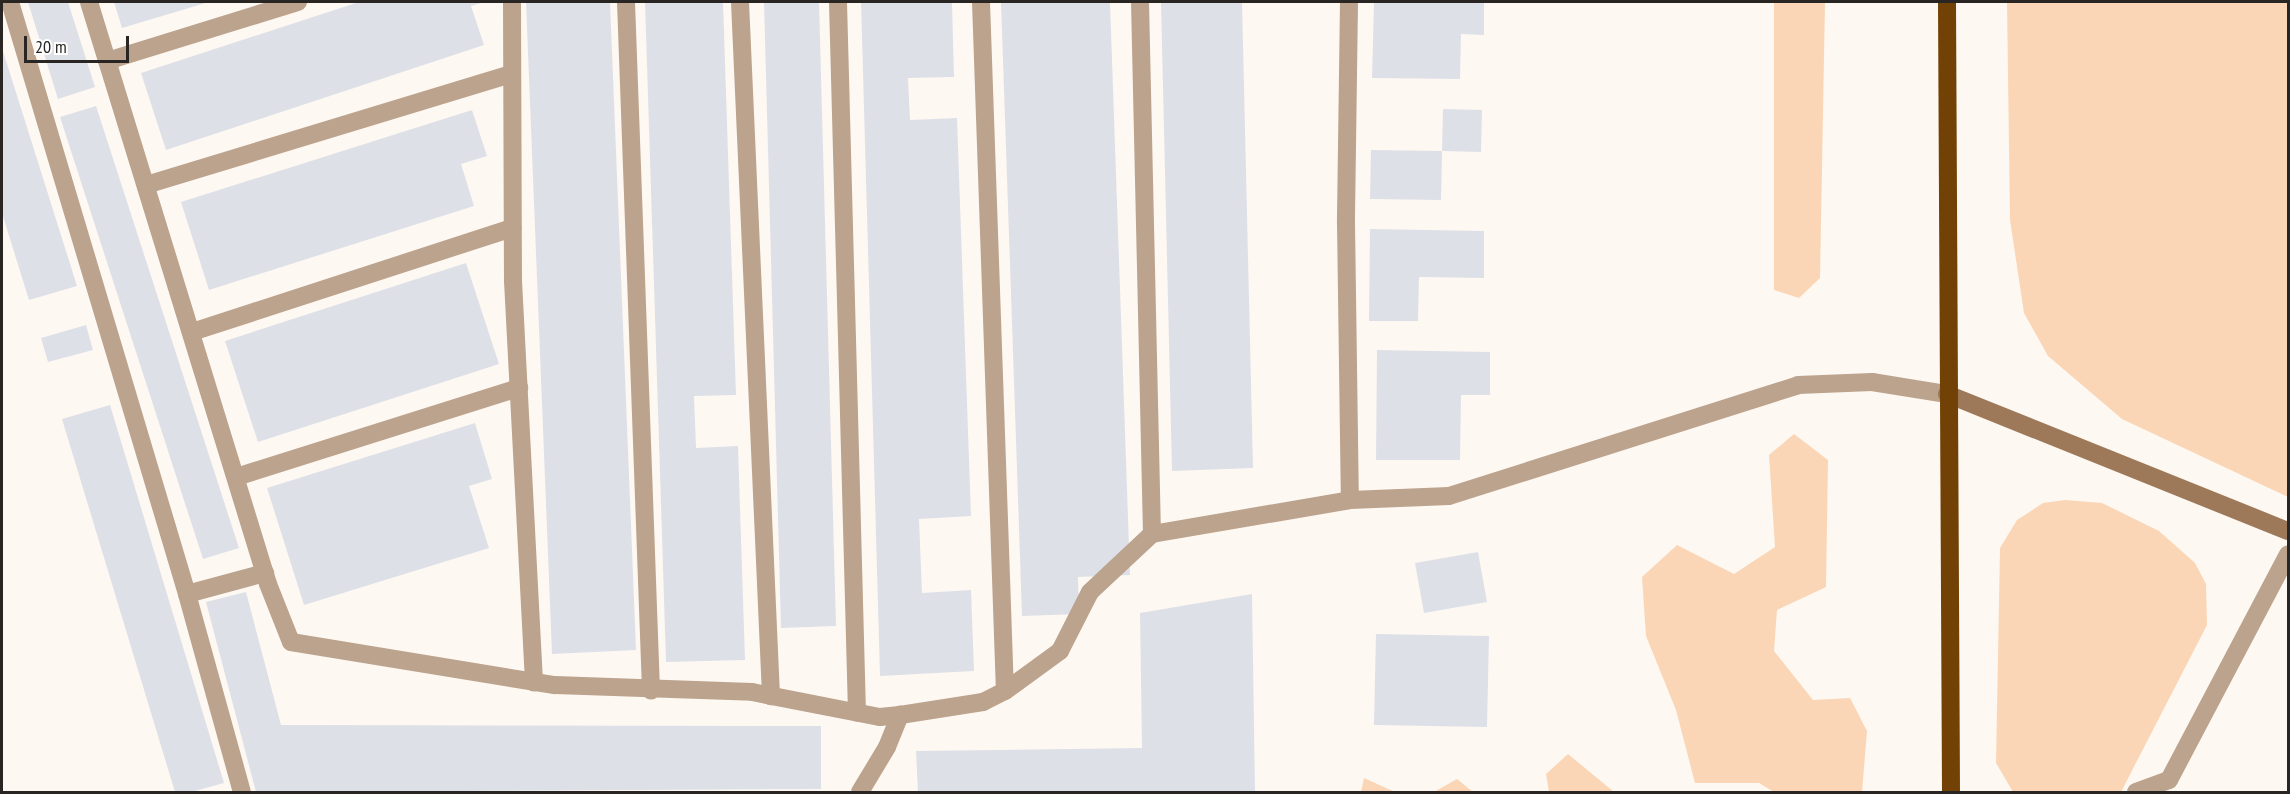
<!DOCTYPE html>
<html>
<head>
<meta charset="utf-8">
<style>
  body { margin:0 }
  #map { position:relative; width:2290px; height:794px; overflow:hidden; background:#fef8f2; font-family:"PT Sans Narrow",sans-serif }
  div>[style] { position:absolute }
  .green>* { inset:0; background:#fad6b6 }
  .building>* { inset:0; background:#dee0e8 }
  .lane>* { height:18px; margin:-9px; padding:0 9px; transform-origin:9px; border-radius:9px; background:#bca38d }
  .secondary>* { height:18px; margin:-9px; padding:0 9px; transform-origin:9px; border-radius:9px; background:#9d7959 }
  .highway>* { height:18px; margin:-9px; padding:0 9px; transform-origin:9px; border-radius:9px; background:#724105 }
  span { translate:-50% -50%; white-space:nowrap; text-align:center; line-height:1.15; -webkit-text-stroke:5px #fff; paint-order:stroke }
  .frame { position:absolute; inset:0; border:3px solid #282523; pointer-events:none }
  .scale { position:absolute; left:24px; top:36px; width:105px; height:27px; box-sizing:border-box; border:3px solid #282523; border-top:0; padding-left:8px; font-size:18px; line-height:21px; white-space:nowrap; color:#282523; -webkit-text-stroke:4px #fff; paint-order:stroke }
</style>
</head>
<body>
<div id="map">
  <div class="green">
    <div style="clip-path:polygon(1774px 2px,1825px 2px,1820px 278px,1799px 298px,1774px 290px)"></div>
    <div style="clip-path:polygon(2007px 2px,2288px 2px,2288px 497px,2122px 419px,2048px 356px,2024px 313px,2010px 220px)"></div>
    <div style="clip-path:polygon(1794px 434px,1828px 460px,1826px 587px,1777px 610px,1774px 651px,1813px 700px,1850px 698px,1867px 731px,1862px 792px,1774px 792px,1759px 783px,1695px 783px,1676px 710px,1646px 636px,1642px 577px,1677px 545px,1734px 574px,1775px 547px,1769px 455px)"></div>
    <div style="clip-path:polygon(2065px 500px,2102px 503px,2159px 531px,2195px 563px,2206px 584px,2207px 625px,2121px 792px,2013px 792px,1996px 763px,2000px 548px,2017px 520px,2043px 503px)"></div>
    <div style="clip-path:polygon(1568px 754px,1614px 792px,1549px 792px,1546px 774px)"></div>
    <div style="clip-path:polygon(1364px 778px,1395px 792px,1361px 792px)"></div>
    <div style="clip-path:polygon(1457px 779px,1473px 792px,1434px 792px)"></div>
  </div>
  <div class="building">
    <div style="clip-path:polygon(28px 2px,68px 2px,95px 87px,58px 99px)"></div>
    <div style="clip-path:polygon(114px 2px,209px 2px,122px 28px)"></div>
    <div style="clip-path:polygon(359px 2px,484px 2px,471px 6px,484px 45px,166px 150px,141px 73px)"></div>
    <div style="clip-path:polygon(526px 2px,610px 2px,636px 650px,552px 654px)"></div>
    <div style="clip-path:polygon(645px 2px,723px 2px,736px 395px,694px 396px,696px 448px,738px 446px,745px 660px,666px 662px)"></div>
    <div style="clip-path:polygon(764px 2px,819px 2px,836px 626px,781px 628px)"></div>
    <div style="clip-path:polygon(861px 2px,952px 2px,954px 77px,908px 78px,910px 120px,957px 118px,971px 516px,919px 519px,922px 593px,971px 590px,974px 671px,880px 676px)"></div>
    <div style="clip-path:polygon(1001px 2px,1110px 2px,1130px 575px,1078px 577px,1079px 614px,1022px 616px)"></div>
    <div style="clip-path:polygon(1161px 2px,1242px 2px,1253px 468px,1172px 471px)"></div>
    <div style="clip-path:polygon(1374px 2px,1484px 2px,1484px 35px,1461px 34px,1460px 79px,1372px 78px)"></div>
    <div style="clip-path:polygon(2px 48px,77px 286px,29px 300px,2px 213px)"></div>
    <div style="clip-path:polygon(96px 106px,239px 548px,203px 559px,60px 117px)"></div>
    <div style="clip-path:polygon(1443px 109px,1482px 110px,1481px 152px,1442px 151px)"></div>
    <div style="clip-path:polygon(472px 110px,487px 156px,461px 164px,474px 206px,209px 290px,181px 202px)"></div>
    <div style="clip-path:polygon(1371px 150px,1442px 151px,1441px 200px,1370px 199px)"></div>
    <div style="clip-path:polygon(1370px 229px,1484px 231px,1484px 278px,1419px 277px,1418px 321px,1369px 321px)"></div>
    <div style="clip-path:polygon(466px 263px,499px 364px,258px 442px,225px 341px)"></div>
    <div style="clip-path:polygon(86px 325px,93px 350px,48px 362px,41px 338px)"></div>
    <div style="clip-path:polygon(1377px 350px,1490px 352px,1490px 395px,1461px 395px,1460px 460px,1376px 460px)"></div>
    <div style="clip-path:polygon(110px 405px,224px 783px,191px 792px,175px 792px,62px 419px)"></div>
    <div style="clip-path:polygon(475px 423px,492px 479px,469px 486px,489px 548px,304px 605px,267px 488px)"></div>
    <div style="clip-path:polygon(1478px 552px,1487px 602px,1424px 613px,1415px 563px)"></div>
    <div style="clip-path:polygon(246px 592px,281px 725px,821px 726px,821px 789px,256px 792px,206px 602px)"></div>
    <div style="clip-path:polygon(1252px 594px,1255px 792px,918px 792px,916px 751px,1142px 748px,1140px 613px)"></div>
    <div style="clip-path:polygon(1376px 634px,1489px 636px,1487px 727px,1374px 725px)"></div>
  </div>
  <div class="lane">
    <div style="left:10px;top:2px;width:618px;rotate:73.35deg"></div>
    <div style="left:187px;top:594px;width:81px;rotate:-15.1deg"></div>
    <div style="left:89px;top:2px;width:609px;rotate:72.9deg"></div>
    <div style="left:268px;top:584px;width:62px;rotate:68.4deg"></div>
    <div style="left:291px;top:642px;width:267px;rotate:9.3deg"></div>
    <div style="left:555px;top:685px;width:197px;rotate:2deg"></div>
    <div style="left:752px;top:692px;width:130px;rotate:11.1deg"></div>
    <div style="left:880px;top:717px;width:20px;rotate:-6deg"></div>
    <div style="left:900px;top:715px;width:84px;rotate:-8.9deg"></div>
    <div style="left:983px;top:702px;width:25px;rotate:-27deg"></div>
    <div style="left:1005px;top:691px;width:68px;rotate:-36deg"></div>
    <div style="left:1060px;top:651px;width:66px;rotate:-63deg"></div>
    <div style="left:1090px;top:592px;width:85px;rotate:-43.1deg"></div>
    <div style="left:1152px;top:534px;width:201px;rotate:-9.7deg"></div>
    <div style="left:1350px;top:500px;width:99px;rotate:-2.3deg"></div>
    <div style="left:1449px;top:496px;width:366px;rotate:-17.6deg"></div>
    <div style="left:1798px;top:385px;width:74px;rotate:-2.3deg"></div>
    <div style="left:1872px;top:382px;width:76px;rotate:9.1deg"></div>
    <div style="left:512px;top:2px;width:279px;rotate:89.8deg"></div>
    <div style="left:513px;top:281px;width:402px;rotate:87deg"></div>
    <div style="left:626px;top:2px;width:689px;rotate:87.92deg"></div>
    <div style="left:740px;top:2px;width:695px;rotate:87.44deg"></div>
    <div style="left:838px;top:2px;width:711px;rotate:88.47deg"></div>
    <div style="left:981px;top:2px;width:689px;rotate:88.01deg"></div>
    <div style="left:1140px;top:2px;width:532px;rotate:88.71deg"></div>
    <div style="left:1349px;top:2px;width:221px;rotate:90.8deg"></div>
    <div style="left:1346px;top:223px;width:277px;rotate:89.2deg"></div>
    <div style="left:107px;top:61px;width:200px;rotate:-17.2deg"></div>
    <div style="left:146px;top:185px;width:382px;rotate:-16.9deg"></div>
    <div style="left:192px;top:332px;width:337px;rotate:-18deg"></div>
    <div style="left:236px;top:477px;width:297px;rotate:-17.5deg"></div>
    <div style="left:187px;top:594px;width:205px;rotate:74.5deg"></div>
    <div style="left:860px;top:792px;width:52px;rotate:-59deg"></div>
    <div style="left:887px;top:747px;width:35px;rotate:-68deg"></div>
    <div style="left:2136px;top:792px;width:35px;rotate:-20deg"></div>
    <div style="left:2169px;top:780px;width:255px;rotate:-62.2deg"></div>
  </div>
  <div class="secondary">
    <div style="left:1947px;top:394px;width:367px;rotate:21.9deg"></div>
  </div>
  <div class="highway">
    <div style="left:1947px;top:2px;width:790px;rotate:89.71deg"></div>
  </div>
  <div class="frame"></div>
  <div class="scale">20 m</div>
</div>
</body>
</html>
